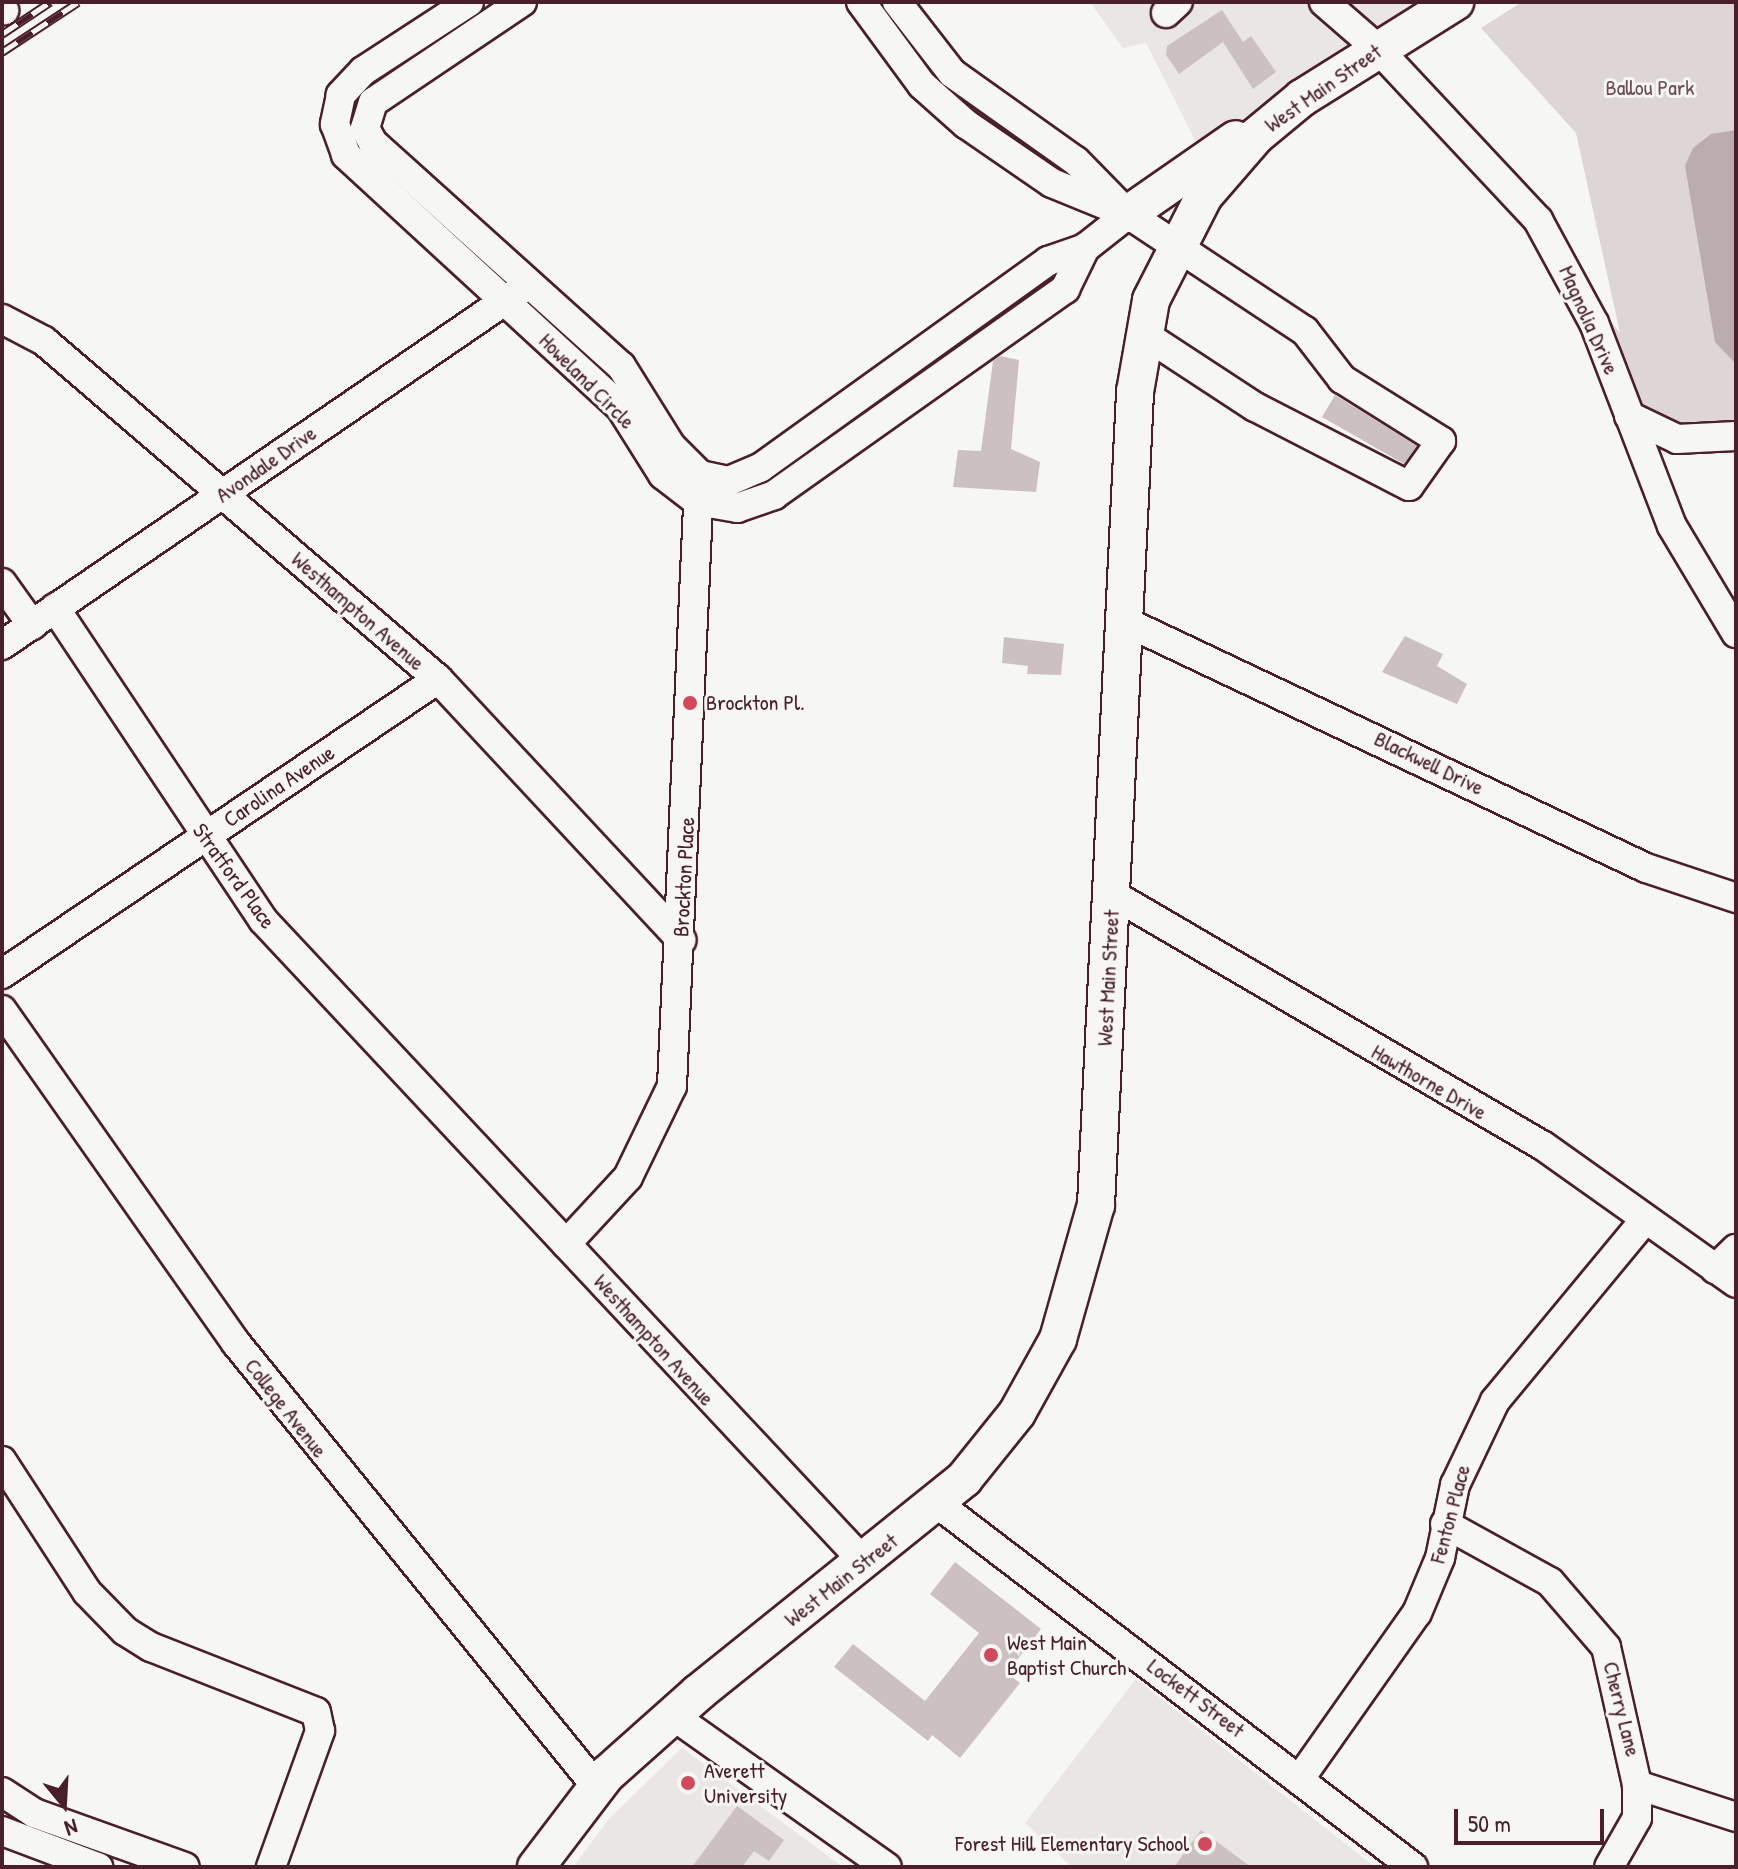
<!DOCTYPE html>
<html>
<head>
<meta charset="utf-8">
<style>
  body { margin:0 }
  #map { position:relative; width:1738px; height:1869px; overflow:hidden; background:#f6f6f2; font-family:"Patrick Hand",sans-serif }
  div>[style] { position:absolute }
  .built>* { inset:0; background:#e9e6e3 }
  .green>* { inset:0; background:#ddd6d5 }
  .water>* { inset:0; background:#bbadae }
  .building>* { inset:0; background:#ccc1c0 }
  .roads { filter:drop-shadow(2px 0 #4a1f2b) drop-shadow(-2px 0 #4a1f2b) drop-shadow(0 2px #4a1f2b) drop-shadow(0 -2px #4a1f2b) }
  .minor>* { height:28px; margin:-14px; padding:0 14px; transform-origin:14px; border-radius:14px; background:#f6f6f2 }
  .major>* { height:36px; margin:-18px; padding:0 18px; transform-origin:18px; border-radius:18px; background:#f6f6f2 }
  .rail>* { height:9px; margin-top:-4.5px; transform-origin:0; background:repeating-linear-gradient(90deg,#f6f6f2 0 18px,#4a1f2b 0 36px); box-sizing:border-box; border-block:2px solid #4a1f2b }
  .dots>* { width:22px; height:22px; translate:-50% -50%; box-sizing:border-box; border:4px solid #f6f6f2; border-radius:50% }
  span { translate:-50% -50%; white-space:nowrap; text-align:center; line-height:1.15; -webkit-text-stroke:6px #f6f6f2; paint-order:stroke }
  .street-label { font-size:22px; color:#4a1f2b }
  .park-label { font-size:22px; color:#6f4d56 }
  .poi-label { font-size:22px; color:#4a1f2b }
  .left { translate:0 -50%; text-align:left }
  .right { translate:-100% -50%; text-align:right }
  .frame { position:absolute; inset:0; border:4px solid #4a1f2b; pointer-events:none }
  .north { position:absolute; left:24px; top:1765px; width:80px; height:80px; -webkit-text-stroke:6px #f6f6f2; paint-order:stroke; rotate:162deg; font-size:22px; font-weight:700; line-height:32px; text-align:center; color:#4a1f2b }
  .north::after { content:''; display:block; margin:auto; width:28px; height:36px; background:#4a1f2b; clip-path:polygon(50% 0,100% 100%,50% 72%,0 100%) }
  .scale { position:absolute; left:1454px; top:1809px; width:150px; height:36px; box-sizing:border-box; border:4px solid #4a1f2b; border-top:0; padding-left:10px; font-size:24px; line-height:28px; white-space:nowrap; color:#4a1f2b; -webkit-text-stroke:6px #f6f6f2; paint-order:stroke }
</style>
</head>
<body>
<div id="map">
  <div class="built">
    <div style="clip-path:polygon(1090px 2px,1462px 2px,1214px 152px,1197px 144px,1146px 43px,1123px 48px)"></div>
    <div style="clip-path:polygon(1136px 1679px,1375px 1867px,1072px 1867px,1025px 1823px)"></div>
    <div style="clip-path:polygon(682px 1748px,843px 1867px,573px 1867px,609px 1819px)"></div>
  </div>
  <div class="green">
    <div style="clip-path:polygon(1522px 2px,1736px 2px,1736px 437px,1629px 416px,1511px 188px,1620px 333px,1576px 133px,1481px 28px)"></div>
  </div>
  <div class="water">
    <div style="clip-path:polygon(1736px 130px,1736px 364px,1715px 342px,1685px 166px,1693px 148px,1711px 134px)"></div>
  </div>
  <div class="building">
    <div style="clip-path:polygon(1222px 10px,1243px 42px,1251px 36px,1276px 72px,1253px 89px,1223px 42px,1179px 74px,1166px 55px,1167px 46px)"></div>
    <div style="clip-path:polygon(1000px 356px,1019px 360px,1011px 449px,1040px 462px,1036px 492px,953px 487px,958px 450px,981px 451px,993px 361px)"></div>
    <div style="clip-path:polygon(1335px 395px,1417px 446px,1404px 464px,1322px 417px)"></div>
    <div style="clip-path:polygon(1405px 636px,1443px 654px,1437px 666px,1467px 684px,1457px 704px,1382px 672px)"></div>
    <div style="clip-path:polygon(1004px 637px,1064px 644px,1061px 675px,1027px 674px,1028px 666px,1002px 663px)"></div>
    <div style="clip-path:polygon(955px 1562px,1041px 1629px,1007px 1673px,1020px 1683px,960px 1758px,932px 1735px,928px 1741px,834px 1667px,853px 1644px,925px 1701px,979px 1633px,930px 1594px)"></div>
    <div style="clip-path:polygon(737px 1806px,784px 1840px,769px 1861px,754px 1851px,742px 1867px,692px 1867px)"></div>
    <div style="clip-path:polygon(1201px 1830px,1251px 1867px,1174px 1867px)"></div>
  </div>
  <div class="roads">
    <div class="minor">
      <div style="left:469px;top:2px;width:126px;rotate:146.9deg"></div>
      <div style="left:363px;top:71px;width:33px;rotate:133deg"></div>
      <div style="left:341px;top:95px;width:30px;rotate:102deg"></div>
      <div style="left:335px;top:124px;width:33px;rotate:70deg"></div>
      <div style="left:346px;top:155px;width:374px;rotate:42.6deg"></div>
      <div style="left:621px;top:408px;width:79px;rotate:57.9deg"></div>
      <div style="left:663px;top:475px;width:43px;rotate:37.4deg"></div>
      <div style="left:697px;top:501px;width:41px;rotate:9.9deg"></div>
      <div style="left:737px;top:508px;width:39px;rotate:-19deg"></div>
      <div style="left:774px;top:495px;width:357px;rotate:-35.3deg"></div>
      <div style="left:1065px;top:289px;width:46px;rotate:-64deg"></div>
      <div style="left:522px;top:2px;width:179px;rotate:146.1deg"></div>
      <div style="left:373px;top:102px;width:27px;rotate:107deg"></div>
      <div style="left:365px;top:128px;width:17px;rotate:62deg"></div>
      <div style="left:373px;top:143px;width:334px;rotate:42deg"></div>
      <div style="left:621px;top:366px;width:94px;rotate:58deg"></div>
      <div style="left:671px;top:446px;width:41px;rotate:45deg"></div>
      <div style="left:700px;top:475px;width:30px;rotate:12deg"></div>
      <div style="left:729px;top:481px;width:34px;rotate:-23deg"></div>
      <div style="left:760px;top:468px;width:355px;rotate:-35.7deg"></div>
      <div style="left:1048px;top:261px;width:39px;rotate:-19deg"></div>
      <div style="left:1085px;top:248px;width:55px;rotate:-38.3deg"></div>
      <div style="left:1128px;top:214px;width:212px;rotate:33.5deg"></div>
      <div style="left:1305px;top:331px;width:61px;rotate:52.4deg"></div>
      <div style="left:1342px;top:379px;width:117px;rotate:32.1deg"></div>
      <div style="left:1441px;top:441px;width:55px;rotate:125.4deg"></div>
      <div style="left:1409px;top:486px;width:173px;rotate:-152.8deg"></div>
      <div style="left:1255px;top:407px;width:135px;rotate:-146.8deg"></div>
      <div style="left:861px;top:2px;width:103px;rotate:53.7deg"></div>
      <div style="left:922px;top:85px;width:59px;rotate:41.6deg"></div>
      <div style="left:966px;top:124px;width:104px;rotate:34.5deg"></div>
      <div style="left:1052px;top:183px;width:82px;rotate:22.2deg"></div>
      <div style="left:897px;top:2px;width:90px;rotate:52.2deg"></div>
      <div style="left:952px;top:73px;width:152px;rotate:35.4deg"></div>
      <div style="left:1076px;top:161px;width:62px;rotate:45.7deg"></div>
      <div style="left:1324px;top:2px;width:70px;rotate:41deg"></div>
      <div style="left:1377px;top:48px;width:236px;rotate:46.9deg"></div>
      <div style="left:1538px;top:220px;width:117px;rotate:61.5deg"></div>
      <div style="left:1594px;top:323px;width:217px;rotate:69deg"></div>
      <div style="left:1672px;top:526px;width:125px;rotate:59.1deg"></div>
      <div style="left:2px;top:7px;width:4px;rotate:56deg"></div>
      <div style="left:1166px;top:13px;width:16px;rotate:-43deg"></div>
      <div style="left:2px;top:319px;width:47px;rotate:27.6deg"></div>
      <div style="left:44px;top:341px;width:519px;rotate:40.63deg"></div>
      <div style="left:438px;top:679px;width:357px;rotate:47deg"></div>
      <div style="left:1629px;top:416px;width:53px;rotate:25.6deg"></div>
      <div style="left:1677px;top:439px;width:59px;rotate:-2.9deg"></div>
      <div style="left:2px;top:583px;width:52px;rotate:54.5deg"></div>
      <div style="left:55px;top:608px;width:375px;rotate:56.3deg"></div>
      <div style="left:263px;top:920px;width:878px;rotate:46.89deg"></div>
      <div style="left:1124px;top:621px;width:577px;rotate:25.32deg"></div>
      <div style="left:1646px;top:868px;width:95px;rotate:18.4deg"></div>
      <div style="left:2px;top:645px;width:627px;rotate:-34.4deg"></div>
      <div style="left:1112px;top:894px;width:498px;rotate:30.3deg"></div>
      <div style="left:1542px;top:1145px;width:238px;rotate:35.4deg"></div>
      <div style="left:2px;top:974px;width:526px;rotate:-34.08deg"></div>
      <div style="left:2px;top:1010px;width:407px;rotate:54.9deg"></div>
      <div style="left:236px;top:1343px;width:571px;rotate:50.9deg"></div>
      <div style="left:566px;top:1244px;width:91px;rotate:-47.2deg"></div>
      <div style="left:628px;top:1177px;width:101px;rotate:-64.2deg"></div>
      <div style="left:672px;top:1086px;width:602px;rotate:-87.43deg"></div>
      <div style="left:1715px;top:1269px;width:29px;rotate:-44deg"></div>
      <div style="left:2px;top:1461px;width:156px;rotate:57deg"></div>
      <div style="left:87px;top:1592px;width:54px;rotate:45.7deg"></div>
      <div style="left:125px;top:1631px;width:31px;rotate:32deg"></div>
      <div style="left:151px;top:1647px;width:177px;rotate:21.5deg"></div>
      <div style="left:316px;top:1712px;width:19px;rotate:78deg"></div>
      <div style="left:320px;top:1731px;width:145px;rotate:109.8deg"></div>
      <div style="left:938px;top:1504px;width:598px;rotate:37.39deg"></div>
      <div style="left:1445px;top:1524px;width:120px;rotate:28.9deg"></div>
      <div style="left:1550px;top:1582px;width:86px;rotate:49.3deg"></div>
      <div style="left:1606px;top:1647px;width:141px;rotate:77.3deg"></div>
      <div style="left:1637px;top:1785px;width:33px;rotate:90deg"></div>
      <div style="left:1637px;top:1818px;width:56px;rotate:119.7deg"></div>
      <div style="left:672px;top:1715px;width:263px;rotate:35.3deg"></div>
      <div style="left:1299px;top:1780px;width:204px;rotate:-54.8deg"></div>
      <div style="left:1417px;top:1613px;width:60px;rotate:-67.3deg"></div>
      <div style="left:1440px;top:1558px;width:75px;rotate:-78.4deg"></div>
      <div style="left:1455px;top:1485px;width:93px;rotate:-64.5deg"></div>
      <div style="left:1495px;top:1401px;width:234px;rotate:-50.4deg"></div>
      <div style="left:1637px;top:1785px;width:104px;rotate:17.9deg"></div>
      <div style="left:2px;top:1792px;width:38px;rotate:33deg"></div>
      <div style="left:34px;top:1813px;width:160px;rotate:19.7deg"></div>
      <div style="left:2px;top:1831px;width:103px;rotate:20.6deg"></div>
    </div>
    <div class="major">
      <div style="left:1128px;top:214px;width:131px;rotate:-34.8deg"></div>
      <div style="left:536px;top:1867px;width:116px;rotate:-52.7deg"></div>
      <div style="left:606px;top:1775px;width:123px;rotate:-41.7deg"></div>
      <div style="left:698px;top:1693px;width:341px;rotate:-38.8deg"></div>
      <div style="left:964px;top:1479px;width:85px;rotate:-51.2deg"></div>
      <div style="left:1017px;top:1413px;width:85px;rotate:-61deg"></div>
      <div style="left:1058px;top:1339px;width:139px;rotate:-74.2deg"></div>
      <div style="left:1096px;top:1205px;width:814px;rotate:-87.25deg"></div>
      <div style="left:1135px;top:392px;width:93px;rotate:-80.1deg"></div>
      <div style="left:1151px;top:300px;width:117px;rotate:-63deg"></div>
      <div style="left:1204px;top:196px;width:79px;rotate:-49.1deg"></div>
      <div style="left:1256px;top:136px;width:60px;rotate:-39.6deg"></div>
      <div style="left:1302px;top:98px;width:181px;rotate:-32.1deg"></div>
    </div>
  </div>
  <div class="rail">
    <div style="left:2px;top:34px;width:58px;rotate:-33.7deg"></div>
    <div style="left:2px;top:52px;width:91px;rotate:-33.3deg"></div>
  </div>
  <div class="dots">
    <div style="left:690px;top:703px;background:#d1495b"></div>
    <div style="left:991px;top:1655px;background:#d1495b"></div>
    <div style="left:688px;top:1783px;background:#d1495b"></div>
    <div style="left:1205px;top:1844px;background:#d1495b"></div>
  </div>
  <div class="street-label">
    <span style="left:1323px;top:88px;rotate:-35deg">West Main Street</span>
    <span style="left:1589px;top:320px;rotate:66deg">Magnolia Drive</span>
    <span style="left:587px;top:381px;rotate:45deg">Howeland Circle</span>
    <span style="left:266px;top:464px;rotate:-35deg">Avondale Drive</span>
    <span style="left:358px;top:611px;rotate:41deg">Westhampton Avenue</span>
    <span style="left:1429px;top:763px;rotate:26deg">Blackwell Drive</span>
    <span style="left:279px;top:786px;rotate:-34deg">Carolina Avenue</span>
    <span style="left:234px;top:876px;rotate:54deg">Stratford Place</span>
    <span style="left:684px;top:877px;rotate:-87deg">Brockton Place</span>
    <span style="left:1108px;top:978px;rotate:-87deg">West Main Street</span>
    <span style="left:1429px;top:1082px;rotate:30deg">Hawthorne Drive</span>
    <span style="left:654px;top:1340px;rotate:48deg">Westhampton Avenue</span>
    <span style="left:286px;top:1408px;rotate:52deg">College Avenue</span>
    <span style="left:1450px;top:1514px;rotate:-75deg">Fenton Place</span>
    <span style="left:841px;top:1580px;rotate:-38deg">West Main Street</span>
    <span style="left:1196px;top:1698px;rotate:37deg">Lockett Street</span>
    <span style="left:1622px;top:1709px;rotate:76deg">Cherry Lane</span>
  </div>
  <div class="park-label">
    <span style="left:1650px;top:88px">Ballou Park</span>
  </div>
  <div class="poi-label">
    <span class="left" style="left:706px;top:703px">Brockton Pl.</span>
    <span class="left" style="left:1007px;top:1655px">West Main<br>Baptist Church</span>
    <span class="left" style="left:704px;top:1783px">Averett<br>University</span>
    <span class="right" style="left:1189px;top:1844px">Forest Hill Elementary School</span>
  </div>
  <div class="frame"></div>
  <div class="north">N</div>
  <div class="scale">50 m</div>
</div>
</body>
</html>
